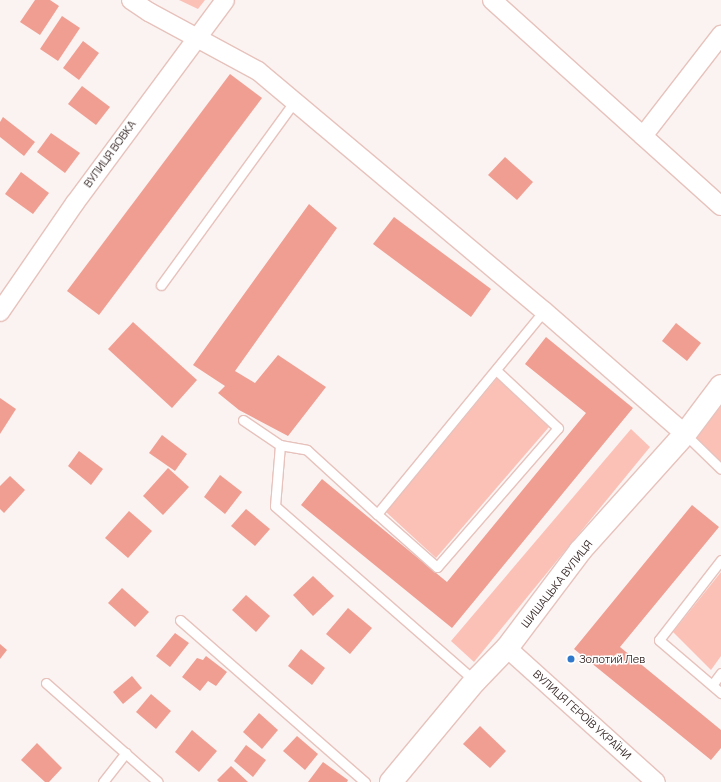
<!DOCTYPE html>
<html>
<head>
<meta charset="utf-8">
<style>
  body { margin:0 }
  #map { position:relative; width:721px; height:782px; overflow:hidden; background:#faf3f1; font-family:Manrope,sans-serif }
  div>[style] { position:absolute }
  .green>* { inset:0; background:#fbc1b7 }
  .building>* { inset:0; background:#f09e92 }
  .roads { filter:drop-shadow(1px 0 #e7c2bc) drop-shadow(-1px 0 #e7c2bc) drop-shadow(0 1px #e7c2bc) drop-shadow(0 -1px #e7c2bc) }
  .lane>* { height:9px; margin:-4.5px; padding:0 4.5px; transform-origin:4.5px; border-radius:4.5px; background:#fff }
  .street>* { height:18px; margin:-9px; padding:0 9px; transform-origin:9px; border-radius:9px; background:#fff }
  .secondary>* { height:22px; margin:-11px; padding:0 11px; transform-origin:11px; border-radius:11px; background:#fff }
  .dots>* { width:11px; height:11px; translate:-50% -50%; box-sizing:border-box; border:2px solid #fff; border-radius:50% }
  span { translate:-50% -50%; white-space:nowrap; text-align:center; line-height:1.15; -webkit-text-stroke:3px #fff; paint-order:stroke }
  .street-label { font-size:11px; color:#392b29 }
  .poi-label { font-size:11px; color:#392b29 }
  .left { translate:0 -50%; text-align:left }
</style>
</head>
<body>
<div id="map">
  <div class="green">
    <div style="clip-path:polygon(179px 0,205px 0,198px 9px)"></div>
    <div style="clip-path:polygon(497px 378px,549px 427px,436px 558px,386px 512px)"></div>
    <div style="clip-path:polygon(721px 389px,721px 469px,685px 434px)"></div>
    <div style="clip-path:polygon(631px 429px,650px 447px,474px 662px,451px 641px)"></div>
    <div style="clip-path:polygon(721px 572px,721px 656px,711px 670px,673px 632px)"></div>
  </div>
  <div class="building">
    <div style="clip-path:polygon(35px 0,50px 0,59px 6px,40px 35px,20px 22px)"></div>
    <div style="clip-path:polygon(62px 16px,80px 28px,58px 61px,40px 49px)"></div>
    <div style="clip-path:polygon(83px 41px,99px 53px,79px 80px,63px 68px)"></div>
    <div style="clip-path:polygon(230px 74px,262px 98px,99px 315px,67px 291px)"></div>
    <div style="clip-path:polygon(82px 86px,110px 107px,96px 125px,68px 104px)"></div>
    <div style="clip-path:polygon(3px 117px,35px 142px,24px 156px,0 137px,0 122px)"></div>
    <div style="clip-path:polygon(51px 133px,80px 153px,65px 173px,37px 152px)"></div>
    <div style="clip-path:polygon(505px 157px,533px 182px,517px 200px,488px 175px)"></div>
    <div style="clip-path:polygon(21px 172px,49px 193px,33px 214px,5px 194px)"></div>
    <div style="clip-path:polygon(309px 204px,337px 228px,235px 371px,255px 383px,278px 355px,326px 387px,288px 436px,239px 410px,218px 393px,225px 386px,193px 365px)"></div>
    <div style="clip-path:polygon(394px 217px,491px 289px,471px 317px,373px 244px)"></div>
    <div style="clip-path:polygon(133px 322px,197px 380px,172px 408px,108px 349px)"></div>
    <div style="clip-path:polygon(676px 323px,701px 343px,687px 361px,662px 341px)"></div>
    <div style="clip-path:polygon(546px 337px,633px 408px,452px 628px,301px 505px,322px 479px,447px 582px,586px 413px,525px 364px)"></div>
    <div style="clip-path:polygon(0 398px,16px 409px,0 434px)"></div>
    <div style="clip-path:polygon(162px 435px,187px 454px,175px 471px,149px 453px)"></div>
    <div style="clip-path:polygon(79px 451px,103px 469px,91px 485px,68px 466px)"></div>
    <div style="clip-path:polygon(168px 468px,189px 487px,163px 515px,143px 496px)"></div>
    <div style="clip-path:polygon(220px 475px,242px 492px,225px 514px,204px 497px)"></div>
    <div style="clip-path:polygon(10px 476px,25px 490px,4px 513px,0 509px,0 486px)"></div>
    <div style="clip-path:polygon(692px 505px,719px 527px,620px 647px,721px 730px,721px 748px,711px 760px,574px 649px)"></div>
    <div style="clip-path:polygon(246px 509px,270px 529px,255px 546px,231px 526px)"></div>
    <div style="clip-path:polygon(129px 511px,152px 531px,128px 558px,105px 538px)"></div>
    <div style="clip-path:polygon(313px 576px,334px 596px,313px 616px,293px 595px)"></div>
    <div style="clip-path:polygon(122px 588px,149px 612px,135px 627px,108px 603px)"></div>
    <div style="clip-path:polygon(246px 595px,270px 616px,256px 632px,232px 610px)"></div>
    <div style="clip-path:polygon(348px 608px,372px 628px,350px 654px,326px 634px)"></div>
    <div style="clip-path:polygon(175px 633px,189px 643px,170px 667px,156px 656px)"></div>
    <div style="clip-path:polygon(0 644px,7px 650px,0 659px)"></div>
    <div style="clip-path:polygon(301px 649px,325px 668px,312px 685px,288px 666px)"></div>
    <div style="clip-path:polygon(206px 656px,227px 672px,216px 686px,208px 681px,200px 691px,182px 677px,197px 658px,203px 660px)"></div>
    <div style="clip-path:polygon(132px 676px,142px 688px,123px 704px,113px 692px)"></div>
    <div style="clip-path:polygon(151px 694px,171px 711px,156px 729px,136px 712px)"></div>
    <div style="clip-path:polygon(259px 713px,278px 730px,262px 749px,243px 732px)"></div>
    <div style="clip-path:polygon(480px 726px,506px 751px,490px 768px,463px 744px)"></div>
    <div style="clip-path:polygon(192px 730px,217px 751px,199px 772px,175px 752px)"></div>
    <div style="clip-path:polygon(297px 736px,318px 754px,305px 770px,283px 751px)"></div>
    <div style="clip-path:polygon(37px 743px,62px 768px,49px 782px,45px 782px,21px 760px)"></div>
    <div style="clip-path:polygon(246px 745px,266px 760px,253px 777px,234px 761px)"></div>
    <div style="clip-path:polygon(323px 762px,348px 780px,347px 782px,308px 782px)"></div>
    <div style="clip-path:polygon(231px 766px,248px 782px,219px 782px,217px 780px)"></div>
  </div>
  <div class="roads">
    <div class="lane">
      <div style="left:161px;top:285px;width:226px;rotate:-54deg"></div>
      <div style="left:243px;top:420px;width:45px;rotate:34deg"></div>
      <div style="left:280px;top:445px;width:61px;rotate:94.7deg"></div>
      <div style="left:275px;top:506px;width:266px;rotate:41.2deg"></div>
      <div style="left:685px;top:434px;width:50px;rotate:44.2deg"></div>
      <div style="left:280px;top:445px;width:27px;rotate:10deg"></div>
      <div style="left:307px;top:450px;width:95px;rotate:42.4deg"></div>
      <div style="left:377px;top:514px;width:263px;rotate:-50.6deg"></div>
      <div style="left:377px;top:514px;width:80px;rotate:41.5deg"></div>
      <div style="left:437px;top:567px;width:184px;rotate:-49deg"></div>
      <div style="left:558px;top:428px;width:85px;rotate:-136.9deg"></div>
      <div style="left:721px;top:560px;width:101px;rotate:127.8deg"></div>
      <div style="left:659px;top:640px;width:82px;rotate:40.5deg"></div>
      <div style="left:180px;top:620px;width:246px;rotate:41.2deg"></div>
      <div style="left:46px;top:683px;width:149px;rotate:41.5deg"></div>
      <div style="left:712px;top:685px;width:15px;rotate:-53deg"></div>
      <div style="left:103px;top:782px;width:37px;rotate:-52deg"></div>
    </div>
    <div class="street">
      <div style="left:131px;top:0;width:22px;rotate:34deg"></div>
      <div style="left:149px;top:12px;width:124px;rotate:28.4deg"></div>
      <div style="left:258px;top:71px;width:373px;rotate:40deg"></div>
      <div style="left:544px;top:311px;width:187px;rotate:41.1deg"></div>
      <div style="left:492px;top:0;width:308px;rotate:42deg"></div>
      <div style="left:643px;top:136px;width:128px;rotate:-52.3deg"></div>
      <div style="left:0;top:312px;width:132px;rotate:-55.5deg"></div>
      <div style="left:75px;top:203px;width:252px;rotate:-53.5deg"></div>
      <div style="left:507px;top:648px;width:200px;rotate:42deg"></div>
    </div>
    <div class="secondary">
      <div style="left:391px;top:782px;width:131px;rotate:-50.3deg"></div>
      <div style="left:475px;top:681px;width:46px;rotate:-45.9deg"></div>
      <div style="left:507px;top:648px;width:121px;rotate:-53deg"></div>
      <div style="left:580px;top:551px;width:157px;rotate:-48.1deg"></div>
      <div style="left:685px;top:434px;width:60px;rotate:-53.1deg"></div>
    </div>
  </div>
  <div class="dots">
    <div style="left:571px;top:659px;background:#3079ca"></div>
  </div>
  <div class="street-label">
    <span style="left:110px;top:154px;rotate:-54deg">ВУЛИЦЯ ВОВКА</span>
    <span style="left:557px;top:584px;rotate:-52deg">ШИШАЦЬКА ВУЛИЦЯ</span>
    <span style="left:582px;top:715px;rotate:42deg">ВУЛИЦЯ ГЕРОЇВ УКРАЇНИ</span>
  </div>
  <div class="poi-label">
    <span class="left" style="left:579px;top:659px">Золотий Лев</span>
  </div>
</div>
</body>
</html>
